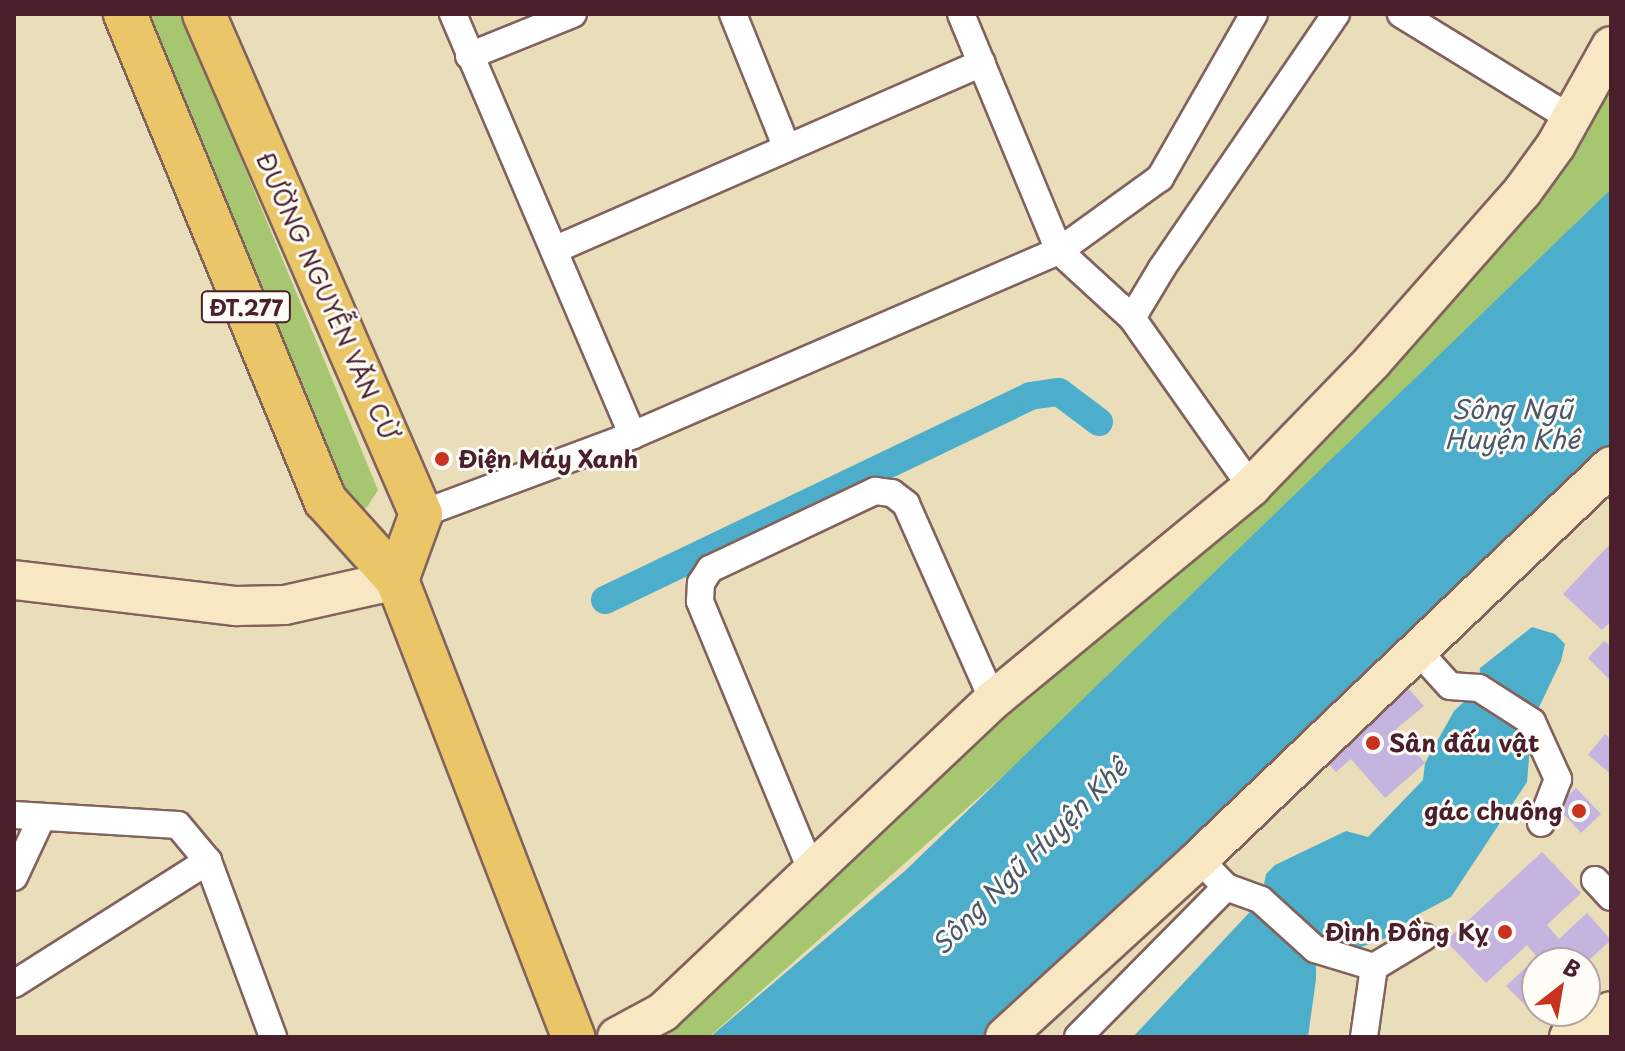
<!DOCTYPE html>
<html>
<head>
<meta charset="utf-8">
<style>
  body { margin:0 }
  #map { position:relative; width:1625px; height:1051px; overflow:hidden; background:#eaddb9; font-family:"Playpen Sans",sans-serif }
  div>[style] { position:absolute }
  .green>* { inset:0; background:#a6c770 }
  .water>* { inset:0; background:#4caecb }
  .canal>* { height:28px; margin:-14px; padding:0 14px; transform-origin:14px; border-radius:14px; background:#4caecb }
  .building>* { inset:0; background:#c5b3e0 }
  .roads { filter:drop-shadow(2px 0 #82625d) drop-shadow(-2px 0 #82625d) drop-shadow(0 2px #82625d) drop-shadow(0 -2px #82625d) }
  .street>* { height:26px; margin:-13px; padding:0 13px; transform-origin:13px; border-radius:13px; background:#fff }
  .secondary>* { height:38px; margin:-19px; padding:0 19px; transform-origin:19px; border-radius:19px; background:#f7e8c3 }
  .primary>* { height:42px; margin:-21px; padding:0 21px; transform-origin:21px; border-radius:21px; background:#ebc669 }
  .dots>* { width:22px; height:22px; translate:-50% -50%; box-sizing:border-box; border:4px solid #fdfcf7; border-radius:50% }
  span { translate:-50% -50%; white-space:nowrap; text-align:center; line-height:1.15; -webkit-text-stroke:6px #fdfcf7; paint-order:stroke }
  .shield-label span { padding:2px 6px; background:#fdfcf7; border:2px solid; border-radius:6px; -webkit-text-stroke-width:0 }
  .shield-label { font-size:22px; color:#4a1f2b; font-weight:700 }
  .street-label { font-size:24px; color:#4a1f2b }
  .poi-label { font-size:24px; color:#4a1f2b; font-weight:700 }
  .left { translate:0 -50%; text-align:left }
  .right { translate:-100% -50%; text-align:right }
  .water-label { font-size:26px; color:#4b586b; font-style:italic }
  .frame { position:absolute; inset:0; border:16px solid #4a1f2b; pointer-events:none }
  .north { position:absolute; left:1521px; top:947px; width:80px; height:80px; box-sizing:border-box; background:#fdfcf7; border:2px solid #b5a4a5; border-radius:50%; rotate:31deg; font-size:22px; font-weight:700; line-height:32px; text-align:center; color:#4a1f2b }
  .north::after { content:''; display:block; margin:auto; width:28px; height:36px; background:#c8321e; clip-path:polygon(50% 0,100% 100%,50% 72%,0 100%) }
</style>
</head>
<body>
<div id="map">
  <div class="green">
    <div style="clip-path:polygon(145px 14px,181px 14px,378px 490px,367px 507px,360px 511px,347px 501px)"></div>
    <div style="clip-path:polygon(1611px 44px,1611px 189px,1020px 761px,709px 1037px,617px 1037px,1372px 362px)"></div>
  </div>
  <div class="water">
    <div style="clip-path:polygon(1611px 189px,1611px 466px,1005px 1037px,710px 1037px,906px 870px)"></div>
    <div style="clip-path:polygon(1532px 627px,1555px 634px,1565px 644px,1561px 661px,1532px 722px,1527px 782px,1451px 897px,1417px 915px,1386px 938px,1358px 948px,1316px 950px,1316px 979px,1308px 1037px,1133px 1037px,1261px 900px,1266px 874px,1275px 865px,1346px 831px,1368px 837px,1423px 780px,1425px 763px,1454px 711px,1479px 688px,1480px 668px)"></div>
  </div>
  <div class="canal">
    <div style="left:605px;top:600px;width:471px;rotate:-25.6deg"></div>
    <div style="left:1030px;top:396px;width:29px;rotate:-8deg"></div>
    <div style="left:1059px;top:392px;width:50px;rotate:36.9deg"></div>
  </div>
  <div class="building">
    <div style="clip-path:polygon(1611px 543px,1611px 621px,1602px 630px,1563px 594px)"></div>
    <div style="clip-path:polygon(1604px 641px,1611px 647px,1611px 681px,1588px 658px)"></div>
    <div style="clip-path:polygon(1406px 686px,1424px 706px,1396px 729px,1425px 763px,1385px 798px,1351px 759px,1336px 772px,1322px 757px)"></div>
    <div style="clip-path:polygon(1605px 734px,1611px 739px,1611px 774px,1588px 755px)"></div>
    <div style="clip-path:polygon(1576px 788px,1601px 814px,1581px 833px,1557px 807px)"></div>
    <div style="clip-path:polygon(1542px 852px,1581px 893px,1547px 925px,1559px 939px,1587px 913px,1611px 940px,1586px 963px,1537px 963px,1537px 1009px,1533px 1013px,1506px 986px,1537px 957px,1527px 945px,1486px 983px,1446px 941px)"></div>
  </div>
  <div class="roads">
    <div class="street">
      <div style="left:453px;top:14px;width:458px;rotate:66.9deg"></div>
      <div style="left:733px;top:14px;width:144px;rotate:68.1deg"></div>
      <div style="left:961px;top:14px;width:256px;rotate:67.5deg"></div>
      <div style="left:1059px;top:251px;width:99px;rotate:42.5deg"></div>
      <div style="left:1132px;top:318px;width:58px;rotate:-59deg"></div>
      <div style="left:1162px;top:268px;width:308px;rotate:-55.6deg"></div>
      <div style="left:1401px;top:14px;width:201px;rotate:31.6deg"></div>
      <div style="left:469px;top:56px;width:112px;rotate:-22deg"></div>
      <div style="left:554px;top:250px;width:467px;rotate:-23.6deg"></div>
      <div style="left:1132px;top:318px;width:207px;rotate:54.8deg"></div>
      <div style="left:421px;top:514px;width:226px;rotate:-20.4deg"></div>
      <div style="left:633px;top:435px;width:464px;rotate:-23.4deg"></div>
      <div style="left:1059px;top:251px;width:125px;rotate:-35.9deg"></div>
      <div style="left:1160px;top:178px;width:189px;rotate:-60.2deg"></div>
      <div style="left:1418px;top:651px;width:47px;rotate:47.6deg"></div>
      <div style="left:1450px;top:686px;width:29px;rotate:4deg"></div>
      <div style="left:1479px;top:688px;width:63px;rotate:32.7deg"></div>
      <div style="left:1532px;top:722px;width:63px;rotate:65.5deg"></div>
      <div style="left:1558px;top:779px;width:47px;rotate:111.1deg"></div>
      <div style="left:14px;top:815px;width:164px;rotate:3.5deg"></div>
      <div style="left:178px;top:825px;width:47px;rotate:50.2deg"></div>
      <div style="left:208px;top:861px;width:188px;rotate:69.7deg"></div>
      <div style="left:1199px;top:859px;width:39px;rotate:46deg"></div>
      <div style="left:1226px;top:887px;width:37px;rotate:20deg"></div>
      <div style="left:1261px;top:900px;width:73px;rotate:42.2deg"></div>
      <div style="left:1315px;top:949px;width:62px;rotate:17deg"></div>
      <div style="left:1374px;top:967px;width:58px;rotate:-31deg"></div>
      <div style="left:812px;top:872px;width:293px;rotate:-112.5deg"></div>
      <div style="left:700px;top:601px;width:18px;rotate:-87deg"></div>
      <div style="left:701px;top:583px;width:17px;rotate:-57deg"></div>
      <div style="left:710px;top:569px;width:183px;rotate:-25.3deg"></div>
      <div style="left:875px;top:491px;width:17px;rotate:7deg"></div>
      <div style="left:892px;top:493px;width:18px;rotate:38deg"></div>
      <div style="left:906px;top:504px;width:214px;rotate:66.1deg"></div>
      <div style="left:14px;top:877px;width:66px;rotate:-65deg"></div>
      <div style="left:1595px;top:880px;width:23px;rotate:47deg"></div>
      <div style="left:14px;top:984px;width:230px;rotate:-32.4deg"></div>
      <div style="left:1078px;top:1037px;width:211px;rotate:-45.4deg"></div>
      <div style="left:1364px;top:1037px;width:71px;rotate:-81.9deg"></div>
    </div>
    <div class="secondary">
      <div style="left:14px;top:580px;width:224px;rotate:6.7deg"></div>
      <div style="left:236px;top:606px;width:49px;rotate:-1.2deg"></div>
      <div style="left:285px;top:605px;width:115px;rotate:-12.6deg"></div>
      <div style="left:617px;top:1037px;width:52px;rotate:-28.5deg"></div>
      <div style="left:663px;top:1012px;width:454px;rotate:-43.4deg"></div>
      <div style="left:993px;top:700px;width:335px;rotate:-39.5deg"></div>
      <div style="left:1251px;top:487px;width:174px;rotate:-45.9deg"></div>
      <div style="left:1372px;top:362px;width:227px;rotate:-48.6deg"></div>
      <div style="left:1522px;top:192px;width:58px;rotate:-54.1deg"></div>
      <div style="left:1556px;top:145px;width:113px;rotate:-60.9deg"></div>
      <div style="left:1005px;top:1037px;width:263px;rotate:-42.5deg"></div>
      <div style="left:1199px;top:859px;width:569px;rotate:-43.65deg"></div>
      <div style="left:1569px;top:1037px;width:49px;rotate:-31.8deg"></div>
    </div>
    <div class="primary">
      <div style="left:125px;top:14px;width:526px;rotate:67.63deg"></div>
      <div style="left:325px;top:500px;width:108px;rotate:48deg"></div>
      <div style="left:397px;top:580px;width:490px;rotate:68.9deg"></div>
      <div style="left:204px;top:14px;width:545px;rotate:66.54deg"></div>
      <div style="left:421px;top:514px;width:70px;rotate:110deg"></div>
    </div>
  </div>
  <div class="dots">
    <div style="left:442px;top:459px;background:#c8321e"></div>
    <div style="left:1373px;top:743px;background:#c8321e"></div>
    <div style="left:1579px;top:811px;background:#c8321e"></div>
    <div style="left:1505px;top:932px;background:#c8321e"></div>
  </div>
  <div class="shield-label">
    <span style="left:246px;top:307px">ĐT.277</span>
  </div>
  <div class="street-label">
    <span style="left:327px;top:296px;rotate:66deg">ĐƯỜNG NGUYỄN VĂN CỪ</span>
  </div>
  <div class="poi-label">
    <span class="left" style="left:458px;top:459px">Điện Máy Xanh</span>
    <span class="left" style="left:1389px;top:743px">Sân đấu vật</span>
    <span class="right" style="left:1563px;top:811px">gác chuông</span>
    <span class="right" style="left:1489px;top:932px">Đình Đồng Kỵ</span>
  </div>
  <div class="water-label">
    <span style="left:1512px;top:424px">Sông Ngũ<br>Huyện Khê</span>
    <span style="left:1029px;top:856px;rotate:-45deg">Sông Ngũ Huyện Khê</span>
  </div>
  <div class="frame"></div>
  <div class="north">B</div>
</div>
</body>
</html>
